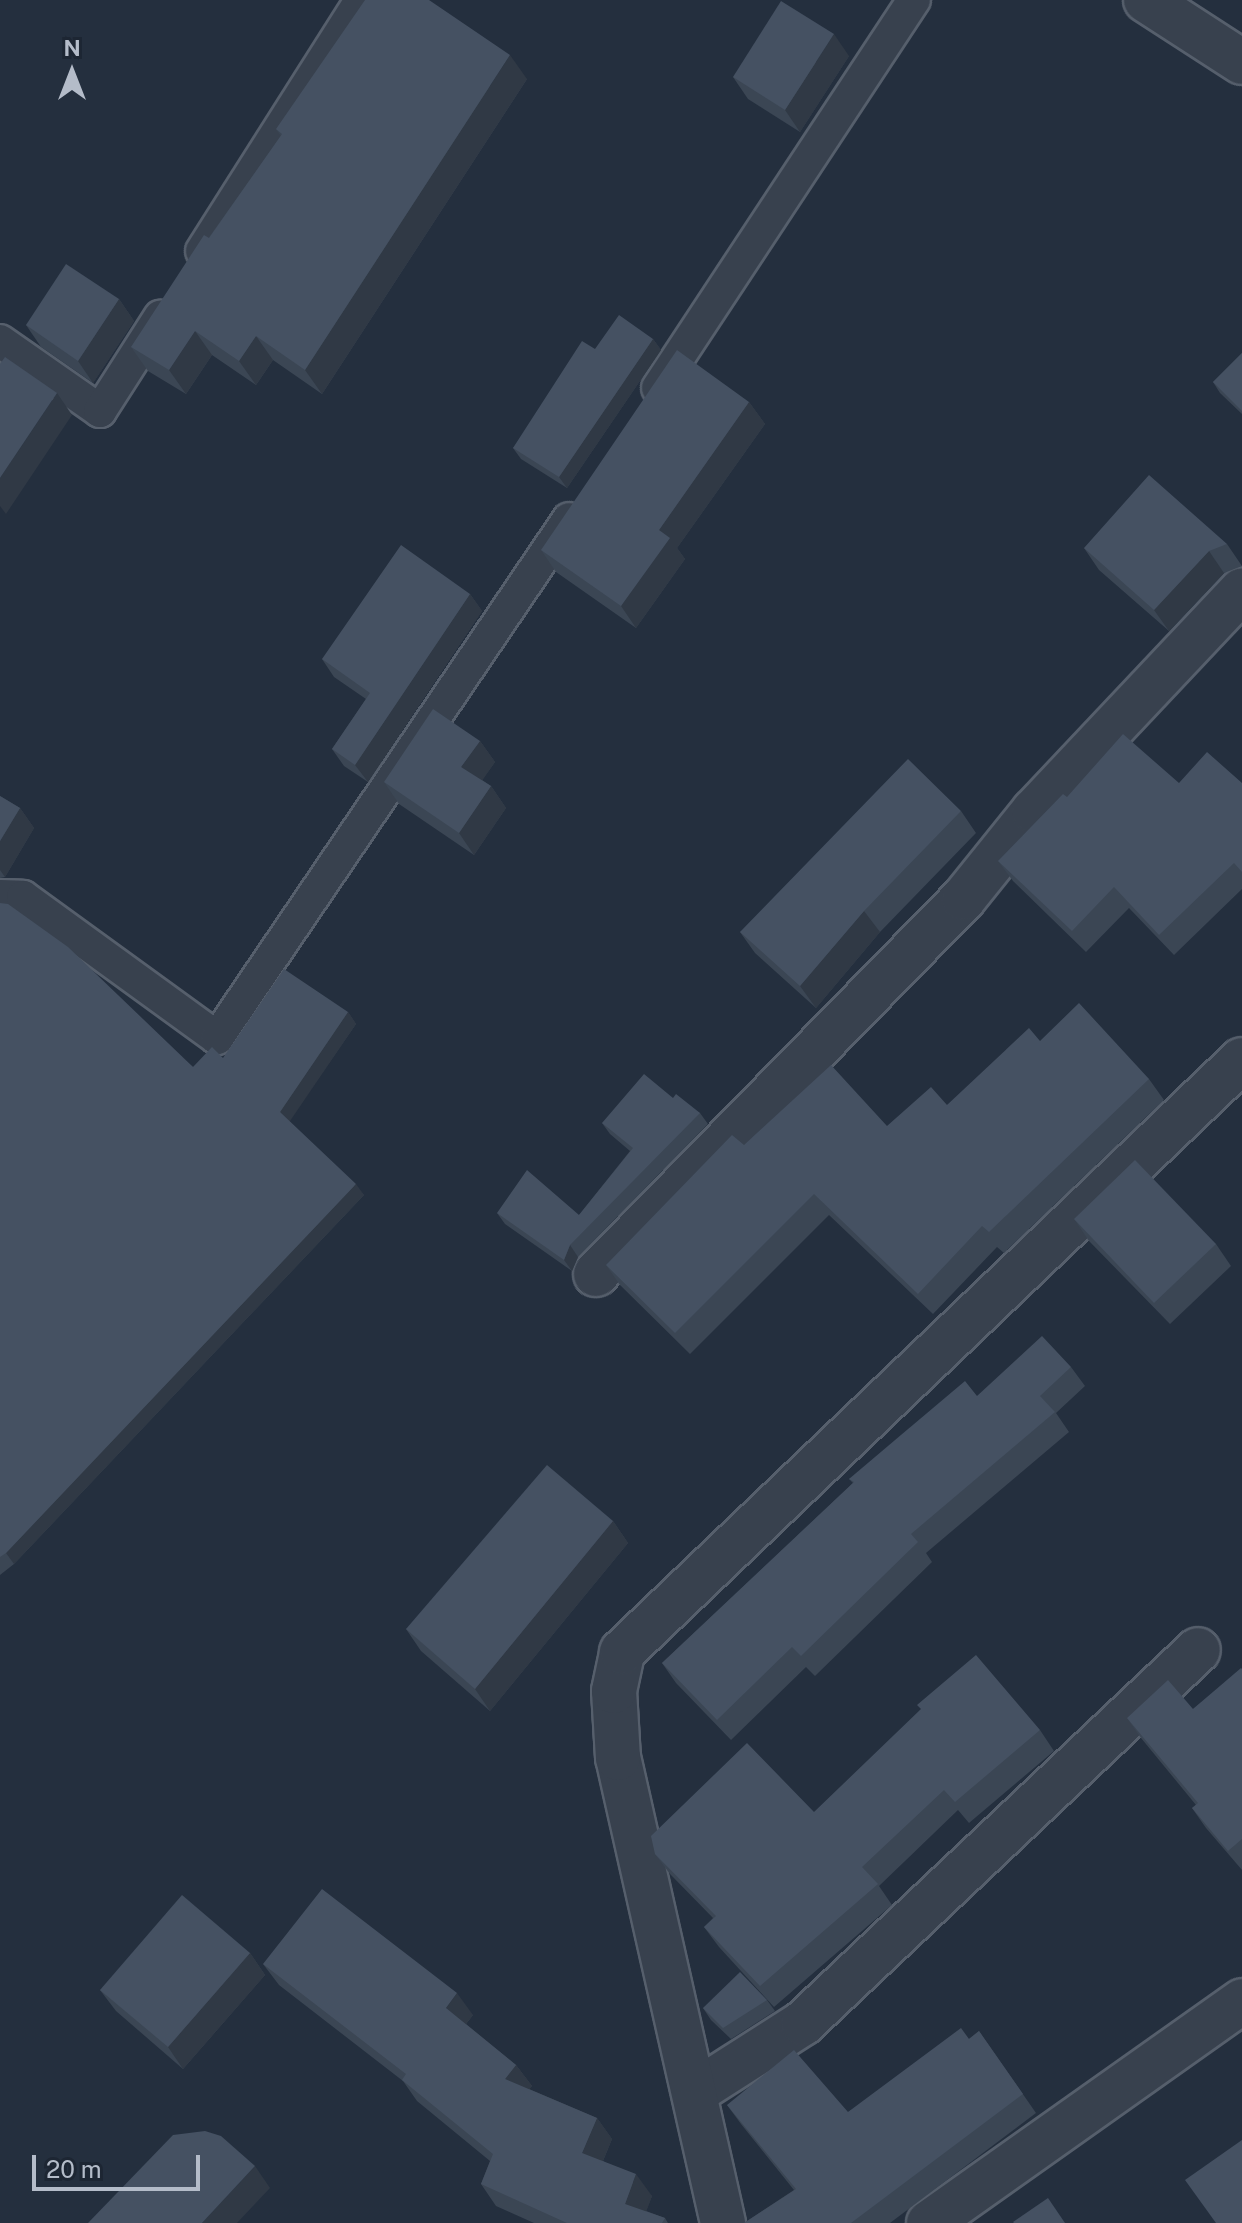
<!DOCTYPE html>
<html>
<head>
<meta charset="utf-8">
<style>
  body { margin:0 }
  #map { position:relative; width:1242px; height:2223px; overflow:hidden; background:#242f3e; font-family:"Public Sans",sans-serif }
  div>[style] { position:absolute }
  .roads { filter:drop-shadow(2px 0 #565f6c) drop-shadow(-2px 0 #565f6c) drop-shadow(0 2px #565f6c) drop-shadow(0 -2px #565f6c) }
  .service>* { height:32px; margin:-16px; padding:0 16px; transform-origin:16px; border-radius:16px; background:#38414e }
  .minor>* { height:44px; margin:-22px; padding:0 22px; transform-origin:22px; border-radius:22px; background:#38414e }
  .wall>* { inset:0; background:#3b4654 }
  .shaded-wall>* { inset:0; background:#303945 }
  .building>* { inset:0; background:#455162 }
  span { translate:-50% -50%; white-space:nowrap; text-align:center; line-height:1.15; -webkit-text-stroke:6px #1d2633; paint-order:stroke }
  .north { position:absolute; left:32px; top:32px; width:80px; height:80px; -webkit-text-stroke:6px #1d2633; paint-order:stroke; rotate:0deg; font-size:22px; font-weight:700; line-height:32px; text-align:center; color:#b4bcc9 }
  .north::after { content:''; display:block; margin:auto; width:28px; height:36px; background:#b4bcc9; clip-path:polygon(50% 0,100% 100%,50% 72%,0 100%) }
  .scale { position:absolute; left:32px; top:2155px; width:168px; height:36px; box-sizing:border-box; border:4px solid #b4bcc9; border-top:0; padding-left:10px; font-size:24px; line-height:28px; white-space:nowrap; color:#b4bcc9; -webkit-text-stroke:6px #1d2633; paint-order:stroke }
</style>
</head>
<body>
<div id="map">
  <div class="roads">
    <div class="service">
      <div style="left:202px;top:251px;width:297px;rotate:-57.6deg"></div>
      <div style="left:0;top:341px;width:122px;rotate:35deg"></div>
      <div style="left:100px;top:411px;width:112px;rotate:-57.4deg"></div>
      <div style="left:658px;top:388px;width:465px;rotate:-56.6deg"></div>
      <div style="left:0;top:896px;width:23px;rotate:2deg"></div>
      <div style="left:23px;top:897px;width:240px;rotate:36deg"></div>
      <div style="left:217px;top:1038px;width:627px;rotate:-55.85deg"></div>
    </div>
    <div class="minor">
      <div style="left:1146px;top:0;width:114px;rotate:32.9deg"></div>
      <div style="left:596px;top:1274px;width:526px;rotate:-45.62deg"></div>
      <div style="left:964px;top:898px;width:112px;rotate:-51.2deg"></div>
      <div style="left:1034px;top:811px;width:303px;rotate:-46.7deg"></div>
      <div style="left:695px;top:2092px;width:128px;rotate:-32.6deg"></div>
      <div style="left:803px;top:2023px;width:543px;rotate:-43.36deg"></div>
      <div style="left:723px;top:2223px;width:477px;rotate:-102.7deg"></div>
      <div style="left:618px;top:1758px;width:67px;rotate:-93.4deg"></div>
      <div style="left:614px;top:1691px;width:40px;rotate:-78deg"></div>
      <div style="left:622px;top:1652px;width:857px;rotate:-43.68deg"></div>
      <div style="left:929px;top:2223px;width:384px;rotate:-35.3deg"></div>
    </div>
  </div>
  <div class="wall">
    <div style="clip-path:polygon(849px 56px,800px 132px,748px 99px,733px 77px)"></div>
    <div style="clip-path:polygon(527px 79px,322px 394px,273px 360px,256px 385px,212px 355px,186px 394px,148px 371px,131px 347px,281px 136px,276px 129px)"></div>
    <div style="clip-path:polygon(119px 299px,134px 321px,93px 383px,41px 347px,26px 325px)"></div>
    <div style="clip-path:polygon(653px 339px,661px 350px,567px 488px,521px 459px,513px 448px,595px 349px)"></div>
    <div style="clip-path:polygon(1242px 353px,1242px 414px,1220px 393px,1213px 382px)"></div>
    <div style="clip-path:polygon(749px 402px,765px 424px,677px 548px,685px 559px,636px 628px,556px 572px,541px 550px)"></div>
    <div style="clip-path:polygon(1227px 544px,1242px 566px,1224px 573px,1169px 631px,1099px 570px,1084px 548px)"></div>
    <div style="clip-path:polygon(470px 594px,482px 611px,368px 782px,344px 766px,332px 749px,366px 699px,334px 677px,322px 659px)"></div>
    <div style="clip-path:polygon(480px 741px,495px 762px,482px 780px,491px 786px,506px 808px,474px 855px,399px 804px,384px 782px)"></div>
    <div style="clip-path:polygon(1179px 783px,1242px 783px,1242px 889px,1174px 955px,1129px 908px,1086px 952px,1013px 881px,998px 861px,1067px 797px)"></div>
    <div style="clip-path:polygon(0 796px,20px 808px,34px 828px,5px 877px,0 878px)"></div>
    <div style="clip-path:polygon(961px 811px,976px 833px,880px 932px,816px 1008px,755px 953px,740px 932px)"></div>
    <div style="clip-path:polygon(0 903px,193px 1067px,223px 1058px,348px 1012px,356px 1024px,289px 1121px,364px 1195px,14px 1564px,0 1575px)"></div>
    <div style="clip-path:polygon(1040px 1041px,1149px 1079px,1164px 1100px,1004px 1253px,997px 1247px,933px 1314px,829px 1215px,690px 1354px,620px 1285px,606px 1265px,744px 1145px,887px 1126px,947px 1105px)"></div>
    <div style="clip-path:polygon(673px 1098px,700px 1113px,708px 1124px,578px 1257px,572px 1271px,505px 1224px,497px 1213px,579px 1215px,630px 1151px,610px 1134px,602px 1123px)"></div>
    <div style="clip-path:polygon(1074px 1219px,1216px 1244px,1231px 1266px,1170px 1324px,1089px 1241px)"></div>
    <div style="clip-path:polygon(1071px 1367px,1085px 1386px,1056px 1413px,1069px 1432px,926px 1553px,932px 1562px,815px 1676px,806px 1667px,731px 1740px,676px 1683px,662px 1663px,853px 1483px,849px 1479px,977px 1396px)"></div>
    <div style="clip-path:polygon(613px 1521px,628px 1543px,490px 1711px,421px 1651px,406px 1629px)"></div>
    <div style="clip-path:polygon(1242px 1669px,1242px 1870px,1206px 1828px,1192px 1808px,1196px 1805px,1141px 1738px,1127px 1718px,1193px 1709px)"></div>
    <div style="clip-path:polygon(1040px 1730px,1054px 1751px,969px 1823px,958px 1810px,879px 1886px,892px 1905px,774px 2007px,719px 1947px,704px 1927px,713px 1918px,670px 1874px,655px 1854px,814px 1812px)"></div>
    <div style="clip-path:polygon(250px 1953px,265px 1975px,183px 2069px,116px 2011px,100px 1990px)"></div>
    <div style="clip-path:polygon(263px 1964px,473px 2015px,466px 2024px,516px 2065px,532px 2086px,529px 2089px,597px 2118px,612px 2139px,603px 2161px,652px 2196px,646px 2211px,665px 2218px,668px 2223px,534px 2223px,496px 2206px,481px 2184px,490px 2161px,417px 2101px,403px 2081px,279px 1985px)"></div>
    <div style="clip-path:polygon(767px 2000px,775px 2011px,731px 2039px,711px 2020px,703px 2008px)"></div>
    <div style="clip-path:polygon(979px 2031px,1036px 2113px,890px 2223px,744px 2223px,794px 2190px,741px 2124px,727px 2105px,848px 2112px,969px 2039px)"></div>
  </div>
  <div class="shaded-wall">
    <div style="clip-path:polygon(834px 34px,849px 56px,800px 132px,785px 110px)"></div>
    <div style="clip-path:polygon(510px 55px,527px 79px,322px 394px,305px 370px)"></div>
    <div style="clip-path:polygon(119px 299px,134px 321px,93px 383px,78px 361px)"></div>
    <div style="clip-path:polygon(195px 331px,212px 355px,186px 394px,169px 370px)"></div>
    <div style="clip-path:polygon(256px 336px,273px 360px,256px 385px,239px 361px)"></div>
    <div style="clip-path:polygon(653px 339px,661px 350px,567px 488px,559px 477px)"></div>
    <div style="clip-path:polygon(57px 393px,72px 415px,6px 514px,0 506px,0 478px)"></div>
    <div style="clip-path:polygon(749px 402px,765px 424px,677px 548px,685px 559px,636px 628px,621px 606px,659px 530px)"></div>
    <div style="clip-path:polygon(1209px 551px,1224px 573px,1169px 631px,1154px 610px)"></div>
    <div style="clip-path:polygon(470px 594px,482px 611px,368px 782px,355px 765px)"></div>
    <div style="clip-path:polygon(480px 741px,495px 762px,477px 788px,461px 767px)"></div>
    <div style="clip-path:polygon(491px 786px,506px 808px,474px 855px,459px 833px)"></div>
    <div style="clip-path:polygon(20px 808px,34px 828px,5px 877px,0 870px,0 841px)"></div>
    <div style="clip-path:polygon(864px 911px,880px 932px,816px 1008px,800px 986px)"></div>
    <div style="clip-path:polygon(348px 1012px,356px 1024px,288px 1124px,280px 1112px)"></div>
    <div style="clip-path:polygon(356px 1184px,364px 1195px,14px 1564px,6px 1553px)"></div>
    <div style="clip-path:polygon(570px 1245px,578px 1257px,572px 1271px,564px 1260px)"></div>
    <div style="clip-path:polygon(613px 1521px,628px 1543px,490px 1711px,475px 1689px)"></div>
    <div style="clip-path:polygon(250px 1953px,265px 1975px,183px 2069px,168px 2047px)"></div>
    <div style="clip-path:polygon(457px 1993px,473px 2015px,461px 2030px,446px 2008px)"></div>
    <div style="clip-path:polygon(516px 2065px,532px 2086px,520px 2101px,505px 2079px)"></div>
    <div style="clip-path:polygon(597px 2118px,612px 2139px,597px 2175px,582px 2153px)"></div>
    <div style="clip-path:polygon(255px 2166px,270px 2188px,237px 2223px,202px 2223px)"></div>
    <div style="clip-path:polygon(636px 2174px,652px 2196px,642px 2223px,625px 2204px)"></div>
  </div>
  <div class="building">
    <div style="clip-path:polygon(365px 0,429px 0,510px 55px,305px 370px,256px 336px,239px 361px,195px 331px,169px 370px,131px 347px,204px 235px,209px 238px,282px 134px,276px 129px)"></div>
    <div style="clip-path:polygon(781px 1px,834px 34px,785px 110px,733px 77px)"></div>
    <div style="clip-path:polygon(66px 264px,119px 299px,78px 361px,26px 325px)"></div>
    <div style="clip-path:polygon(619px 315px,653px 339px,559px 477px,513px 448px,582px 341px,595px 349px)"></div>
    <div style="clip-path:polygon(677px 350px,749px 402px,659px 530px,670px 538px,621px 606px,541px 550px)"></div>
    <div style="clip-path:polygon(1242px 353px,1242px 411px,1213px 382px)"></div>
    <div style="clip-path:polygon(5px 357px,57px 393px,0 478px,0 364px)"></div>
    <div style="clip-path:polygon(1149px 475px,1227px 544px,1209px 551px,1154px 610px,1084px 548px)"></div>
    <div style="clip-path:polygon(401px 545px,470px 594px,355px 765px,332px 749px,370px 693px,322px 659px)"></div>
    <div style="clip-path:polygon(433px 709px,480px 741px,461px 767px,491px 786px,459px 833px,384px 782px)"></div>
    <div style="clip-path:polygon(1123px 734px,1179px 783px,1207px 752px,1242px 783px,1242px 872px,1234px 863px,1159px 935px,1114px 887px,1072px 931px,998px 861px,1063px 794px,1067px 797px)"></div>
    <div style="clip-path:polygon(908px 759px,961px 811px,864px 911px,800px 986px,740px 932px)"></div>
    <div style="clip-path:polygon(0 796px,20px 808px,0 841px)"></div>
    <div style="clip-path:polygon(0 903px,8px 904px,68px 947px,193px 1067px,212px 1047px,223px 1058px,284px 969px,348px 1012px,280px 1112px,356px 1184px,6px 1553px,0 1557px)"></div>
    <div style="clip-path:polygon(1079px 1003px,1149px 1079px,989px 1232px,982px 1226px,918px 1294px,814px 1194px,675px 1333px,606px 1265px,732px 1135px,744px 1145px,831px 1065px,887px 1126px,931px 1087px,947px 1105px,1029px 1028px,1040px 1041px)"></div>
    <div style="clip-path:polygon(644px 1074px,673px 1098px,676px 1094px,700px 1113px,570px 1245px,564px 1260px,497px 1213px,527px 1170px,579px 1215px,633px 1148px,602px 1123px)"></div>
    <div style="clip-path:polygon(1135px 1160px,1216px 1244px,1154px 1303px,1074px 1219px)"></div>
    <div style="clip-path:polygon(1042px 1336px,1071px 1367px,1040px 1396px,1055px 1412px,911px 1534px,918px 1542px,801px 1656px,792px 1647px,717px 1720px,662px 1663px,854px 1482px,849px 1479px,965px 1381px,977px 1396px)"></div>
    <div style="clip-path:polygon(547px 1465px,613px 1521px,475px 1689px,406px 1629px)"></div>
    <div style="clip-path:polygon(976px 1655px,1040px 1730px,955px 1802px,944px 1790px,862px 1867px,878px 1884px,760px 1986px,704px 1927px,716px 1916px,655px 1854px,651px 1836px,747px 1743px,814px 1812px,921px 1709px,917px 1705px)"></div>
    <div style="clip-path:polygon(1241px 1668px,1242px 1669px,1242px 1839px,1228px 1851px,1192px 1808px,1198px 1803px,1127px 1718px,1168px 1680px,1193px 1709px)"></div>
    <div style="clip-path:polygon(322px 1889px,457px 1993px,446px 2008px,516px 2065px,505px 2079px,597px 2118px,582px 2153px,636px 2174px,625px 2204px,665px 2218px,662px 2223px,567px 2223px,481px 2184px,493px 2154px,402px 2080px,406px 2074px,263px 1964px)"></div>
    <div style="clip-path:polygon(182px 1895px,250px 1953px,168px 2047px,100px 1990px)"></div>
    <div style="clip-path:polygon(740px 1972px,767px 2000px,723px 2028px,703px 2008px)"></div>
    <div style="clip-path:polygon(961px 2028px,969px 2039px,979px 2031px,1023px 2094px,851px 2223px,744px 2223px,796px 2189px,727px 2105px,794px 2050px,848px 2112px)"></div>
    <div style="clip-path:polygon(205px 2131px,221px 2136px,255px 2166px,202px 2223px,88px 2223px,173px 2135px)"></div>
    <div style="clip-path:polygon(1242px 2140px,1242px 2223px,1216px 2223px,1185px 2180px)"></div>
    <div style="clip-path:polygon(1048px 2198px,1065px 2223px,1014px 2223px,1013px 2222px)"></div>
  </div>
  <div class="north">N</div>
  <div class="scale">20 m</div>
</div>
</body>
</html>
